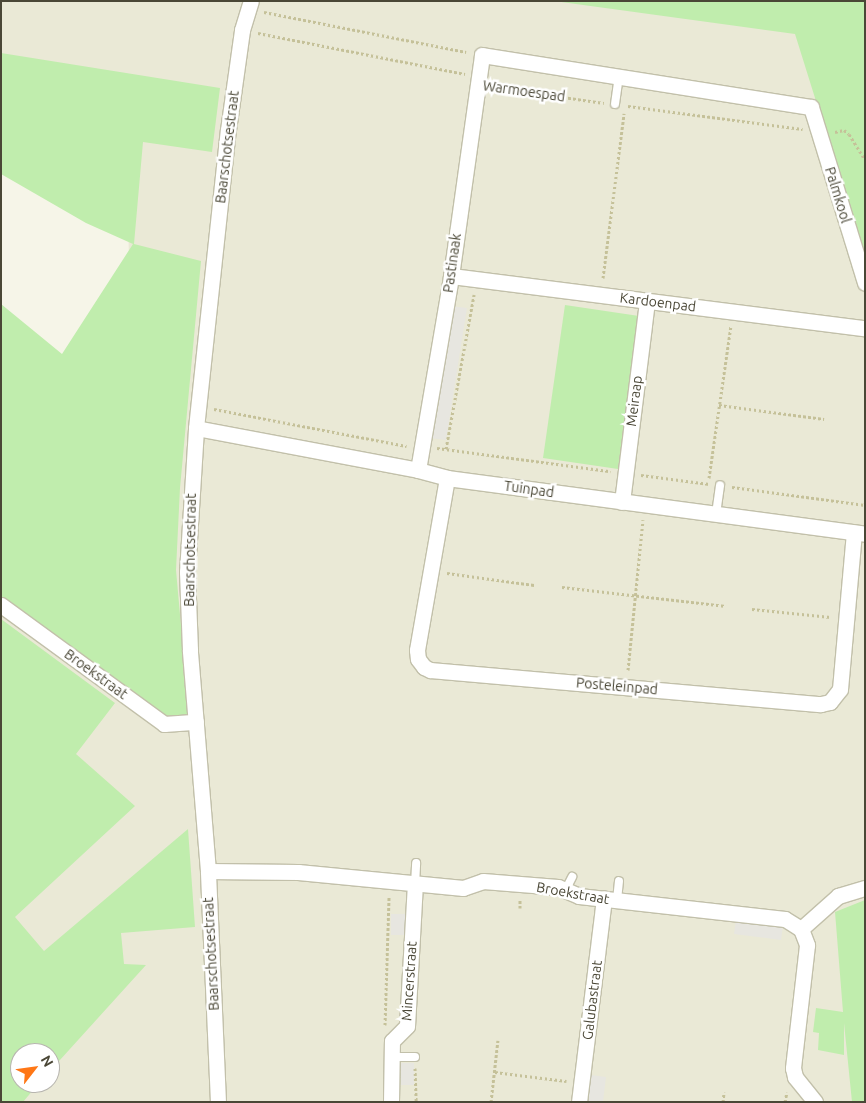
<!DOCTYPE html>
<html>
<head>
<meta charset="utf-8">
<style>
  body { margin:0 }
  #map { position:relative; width:866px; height:1103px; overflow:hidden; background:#f6f5e8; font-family:Ubuntu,sans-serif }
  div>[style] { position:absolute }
  .residential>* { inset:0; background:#eae9d6 }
  .green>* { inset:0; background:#c0edad }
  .parking>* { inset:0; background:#e7e6e0 }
  .path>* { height:3px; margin-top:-1.5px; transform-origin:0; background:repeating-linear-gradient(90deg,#c5c199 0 2.5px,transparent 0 5px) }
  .roads { filter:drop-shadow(1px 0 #c2c0aa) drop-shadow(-1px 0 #c2c0aa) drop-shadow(0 1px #c2c0aa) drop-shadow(0 -1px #c2c0aa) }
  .lane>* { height:8px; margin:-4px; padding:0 4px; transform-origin:4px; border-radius:4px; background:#fff }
  .street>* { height:15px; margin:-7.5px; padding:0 7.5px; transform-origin:7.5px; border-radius:7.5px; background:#fff }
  span { translate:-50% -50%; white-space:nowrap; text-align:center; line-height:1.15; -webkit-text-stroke:5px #fff; paint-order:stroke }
  .street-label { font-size:14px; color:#4a4736 }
  .frame { position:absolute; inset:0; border:2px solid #4a4736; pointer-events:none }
  .north { position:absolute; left:10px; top:1043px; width:50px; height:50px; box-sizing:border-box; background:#fff; border:1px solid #b7b5af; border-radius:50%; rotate:60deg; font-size:14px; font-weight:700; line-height:20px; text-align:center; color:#4a4736 }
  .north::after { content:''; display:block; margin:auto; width:18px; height:22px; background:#ff7716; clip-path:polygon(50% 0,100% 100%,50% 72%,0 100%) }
</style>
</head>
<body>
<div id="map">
  <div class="residential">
    <div style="clip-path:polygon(evenodd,1px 1px,865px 1px,865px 1102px,1px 1102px,1px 584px,137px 686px,126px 105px,1px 84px,1px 1px,20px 1053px,50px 1053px,50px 1083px,20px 1083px,20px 1053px)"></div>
  </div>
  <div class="green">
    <div style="clip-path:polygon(554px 1px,865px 1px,865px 258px,795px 34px)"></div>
    <div style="clip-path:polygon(1px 53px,220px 88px,212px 152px,143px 142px,134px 244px,201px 261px,180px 488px,176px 570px,189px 715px,164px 718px,1px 602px,1px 304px,62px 354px,133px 244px,86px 223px,1px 174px)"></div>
    <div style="clip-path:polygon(565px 305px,639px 316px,618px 469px,543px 458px)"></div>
    <div style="clip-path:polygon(1px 619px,115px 703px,76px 754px,135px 806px,15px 917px,44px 951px,188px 829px,195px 927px,121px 933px,124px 964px,146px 965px,50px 1071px,50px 1053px,20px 1053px,20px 1083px,39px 1083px,23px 1102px,1px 1102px)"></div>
    <div style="clip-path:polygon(865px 900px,865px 1102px,852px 1102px,844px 1023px,844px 1055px,818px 1050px,819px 1033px,813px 1032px,816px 1008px,843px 1012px,835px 912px)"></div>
  </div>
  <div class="parking">
    <div style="clip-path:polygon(451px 306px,467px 308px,446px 440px,430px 438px)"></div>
    <div style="clip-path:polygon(391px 914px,405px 914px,405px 935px,391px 935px)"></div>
    <div style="clip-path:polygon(736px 919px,783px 926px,781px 940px,734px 934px)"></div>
    <div style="clip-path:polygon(401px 1063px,414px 1063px,414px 1085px,401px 1085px)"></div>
    <div style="clip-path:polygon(591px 1075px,606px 1077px,603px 1102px,588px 1102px)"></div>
  </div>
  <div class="path">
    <div style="left:264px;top:12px;width:206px;rotate:11.2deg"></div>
    <div style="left:258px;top:33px;width:211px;rotate:11.2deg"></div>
    <div style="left:494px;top:87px;width:111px;rotate:8.3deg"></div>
    <div style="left:628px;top:106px;width:176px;rotate:7.5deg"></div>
    <div style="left:835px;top:132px;width:9px;rotate:-13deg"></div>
    <div style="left:844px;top:130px;width:6px;rotate:39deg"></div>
    <div style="left:849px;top:134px;width:31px;rotate:58deg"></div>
    <div style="left:603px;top:278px;width:166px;rotate:-82.7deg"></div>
    <div style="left:719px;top:405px;width:106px;rotate:7.6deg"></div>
    <div style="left:214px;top:409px;width:196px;rotate:10.9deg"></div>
    <div style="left:437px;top:448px;width:175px;rotate:7.6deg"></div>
    <div style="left:446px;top:449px;width:157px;rotate:-79.7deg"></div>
    <div style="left:641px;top:475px;width:69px;rotate:7.5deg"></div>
    <div style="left:709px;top:478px;width:154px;rotate:-81.8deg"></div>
    <div style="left:732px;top:487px;width:134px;rotate:7.7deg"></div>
    <div style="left:447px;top:573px;width:88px;rotate:7.9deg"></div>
    <div style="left:562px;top:587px;width:165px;rotate:6.6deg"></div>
    <div style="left:752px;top:609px;width:79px;rotate:5.8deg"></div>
    <div style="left:628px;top:670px;width:151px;rotate:-84.3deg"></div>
    <div style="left:520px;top:908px;width:8px;rotate:-90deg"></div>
    <div style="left:385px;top:1025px;width:129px;rotate:-88.2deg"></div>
    <div style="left:415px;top:1068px;width:34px;rotate:88deg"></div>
    <div style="left:495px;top:1072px;width:72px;rotate:7.2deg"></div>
    <div style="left:491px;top:1102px;width:62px;rotate:-83.6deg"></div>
    <div style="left:723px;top:1102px;width:10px;rotate:-84deg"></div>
    <div style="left:785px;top:1102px;width:10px;rotate:-79deg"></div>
  </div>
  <div class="roads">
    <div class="lane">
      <div style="left:615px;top:104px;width:27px;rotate:-82deg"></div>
      <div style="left:716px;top:514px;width:29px;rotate:-82deg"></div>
      <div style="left:415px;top:885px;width:22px;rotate:-87deg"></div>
      <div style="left:565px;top:891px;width:16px;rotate:-63deg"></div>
      <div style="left:617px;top:900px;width:19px;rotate:-84deg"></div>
      <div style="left:392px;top:1057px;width:23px"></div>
    </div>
    <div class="street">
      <div style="left:451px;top:276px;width:417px;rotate:7.2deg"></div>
      <div style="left:196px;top:428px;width:226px;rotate:10.7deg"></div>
      <div style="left:418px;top:470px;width:30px;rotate:15deg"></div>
      <div style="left:447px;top:478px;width:422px;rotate:7.6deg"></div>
      <div style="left:418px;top:470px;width:197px;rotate:-80.3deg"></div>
      <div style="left:451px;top:276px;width:223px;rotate:-82deg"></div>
      <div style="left:482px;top:55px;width:333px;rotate:9deg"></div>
      <div style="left:811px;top:107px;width:184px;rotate:72.9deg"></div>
      <div style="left:447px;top:478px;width:175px;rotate:99.9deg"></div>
      <div style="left:417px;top:650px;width:9px;rotate:84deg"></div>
      <div style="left:418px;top:659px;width:10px;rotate:53deg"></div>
      <div style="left:424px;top:667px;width:7px;rotate:27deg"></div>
      <div style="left:430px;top:670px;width:392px;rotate:5deg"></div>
      <div style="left:821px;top:704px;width:9px;rotate:-13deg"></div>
      <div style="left:830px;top:702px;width:16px;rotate:-52deg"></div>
      <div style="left:840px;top:689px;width:157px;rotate:-84.9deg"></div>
      <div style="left:622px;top:502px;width:203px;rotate:-82.9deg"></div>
      <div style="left:1px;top:605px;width:202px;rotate:36.1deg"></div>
      <div style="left:164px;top:724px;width:32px;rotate:-4deg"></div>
      <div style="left:208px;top:871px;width:90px;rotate:0.6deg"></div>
      <div style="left:298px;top:872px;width:166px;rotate:5.5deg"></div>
      <div style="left:463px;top:888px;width:21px;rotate:-19deg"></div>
      <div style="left:483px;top:881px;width:75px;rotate:4.6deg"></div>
      <div style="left:558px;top:887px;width:23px;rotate:23deg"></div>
      <div style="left:579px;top:896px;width:207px;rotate:6.4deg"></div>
      <div style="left:785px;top:919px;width:19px;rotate:32deg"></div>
      <div style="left:801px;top:929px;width:50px;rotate:-41.7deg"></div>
      <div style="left:838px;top:896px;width:28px;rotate:-17deg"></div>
      <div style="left:801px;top:929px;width:17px;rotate:69deg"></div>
      <div style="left:807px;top:945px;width:124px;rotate:96.5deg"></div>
      <div style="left:793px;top:1068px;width:9px;rotate:77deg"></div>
      <div style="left:795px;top:1077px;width:32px;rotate:51deg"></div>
      <div style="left:218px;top:1102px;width:231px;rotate:-92.5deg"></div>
      <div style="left:208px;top:871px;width:222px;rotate:-94.7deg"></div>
      <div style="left:190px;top:650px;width:78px;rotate:-92.2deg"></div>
      <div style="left:187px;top:572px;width:144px;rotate:-86.4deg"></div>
      <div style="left:196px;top:428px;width:300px;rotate:-83.9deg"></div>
      <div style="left:228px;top:130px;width:101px;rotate:-82deg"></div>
      <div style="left:242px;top:30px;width:30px;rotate:-73deg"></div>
      <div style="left:391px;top:1102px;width:61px;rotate:-89.1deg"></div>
      <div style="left:392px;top:1041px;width:21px;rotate:-45deg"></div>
      <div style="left:407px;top:1026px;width:141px;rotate:-86.8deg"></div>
      <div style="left:579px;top:1102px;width:205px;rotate:-83deg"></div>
    </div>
  </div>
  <div class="street-label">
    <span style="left:524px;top:91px;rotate:8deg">Warmoespad</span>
    <span style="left:227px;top:147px;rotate:-83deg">Baarschotsestraat</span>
    <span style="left:838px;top:195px;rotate:73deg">Palmkool</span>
    <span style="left:452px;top:263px;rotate:-82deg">Pastinaak</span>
    <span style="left:658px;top:302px;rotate:7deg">Kardoenpad</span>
    <span style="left:634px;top:401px;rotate:-83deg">Meiraap</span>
    <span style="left:529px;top:489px;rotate:8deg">Tuinpad</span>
    <span style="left:190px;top:550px;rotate:-89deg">Baarschotsestraat</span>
    <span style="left:96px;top:674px;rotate:36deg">Broekstraat</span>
    <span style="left:617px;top:686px;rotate:5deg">Posteleinpad</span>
    <span style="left:573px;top:893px;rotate:10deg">Broekstraat</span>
    <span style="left:211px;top:954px;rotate:-93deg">Baarschotsestraat</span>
    <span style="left:409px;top:981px;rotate:-86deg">Mincerstraat</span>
    <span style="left:592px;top:1000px;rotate:-83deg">Galubastraat</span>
  </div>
  <div class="frame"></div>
  <div class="north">N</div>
</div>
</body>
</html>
